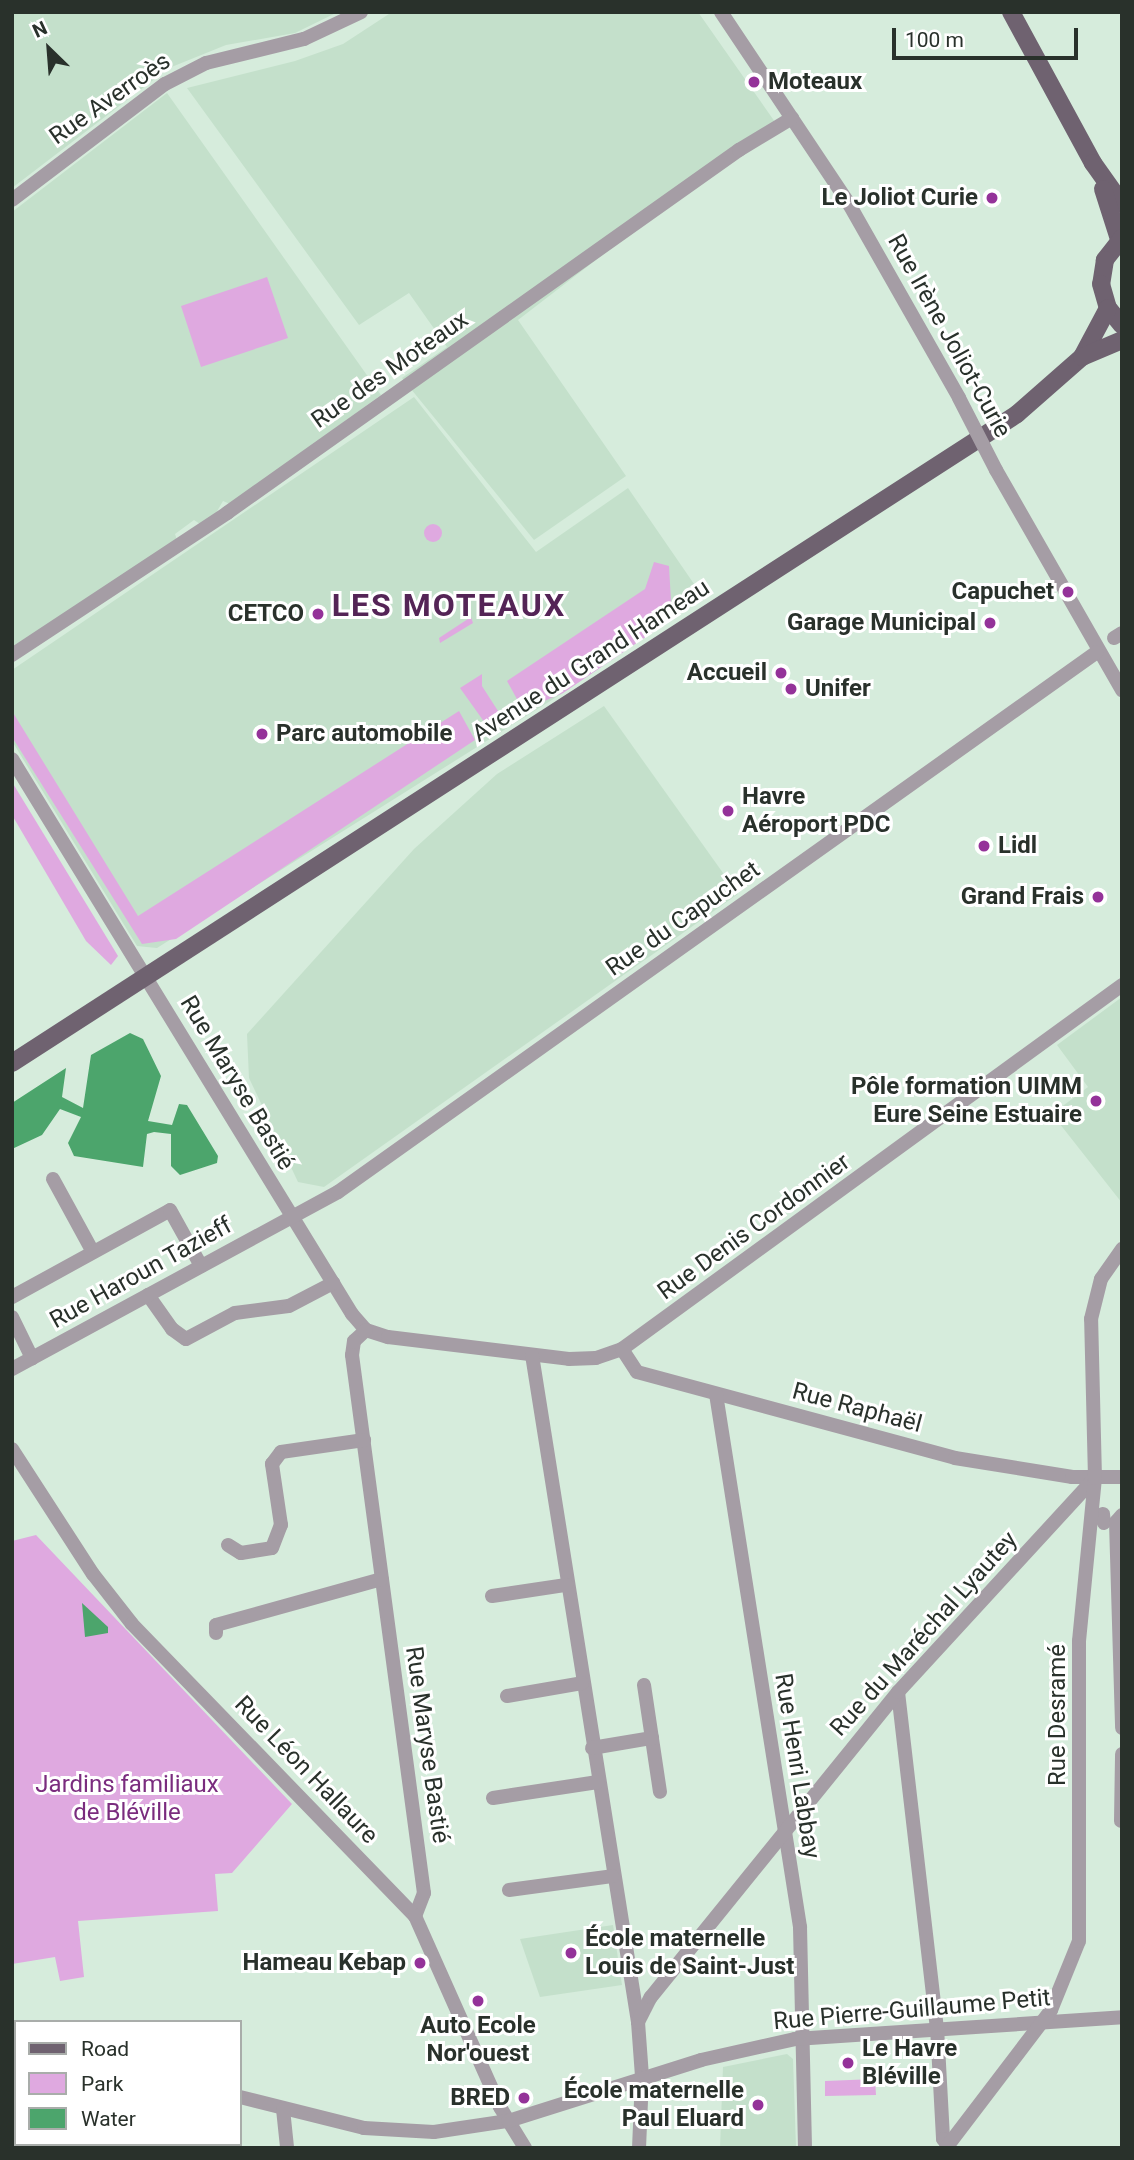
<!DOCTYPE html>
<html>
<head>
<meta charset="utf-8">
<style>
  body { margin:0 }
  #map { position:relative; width:1134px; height:2160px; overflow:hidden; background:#d6ecdc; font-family:Roboto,sans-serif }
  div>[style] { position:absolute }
  .built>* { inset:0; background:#c4e0cb }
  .green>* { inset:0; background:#dfa9e0 }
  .round { border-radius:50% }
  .water>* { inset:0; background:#4ca56c }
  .minor>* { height:14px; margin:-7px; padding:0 7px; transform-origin:7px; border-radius:7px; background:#a59da5 }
  .major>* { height:18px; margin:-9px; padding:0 9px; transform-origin:9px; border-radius:9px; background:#6f6270 }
  .minor-bridge>* { height:14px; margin:-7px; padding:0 7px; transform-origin:7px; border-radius:7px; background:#a59da5 }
  .dots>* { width:19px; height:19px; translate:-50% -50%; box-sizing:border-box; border:4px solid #fff; border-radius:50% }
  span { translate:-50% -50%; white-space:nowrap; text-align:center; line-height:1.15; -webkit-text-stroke:6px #fff; paint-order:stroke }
  .poi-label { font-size:24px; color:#29312b; font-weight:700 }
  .left { translate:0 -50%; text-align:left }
  .right { translate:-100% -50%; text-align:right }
  .street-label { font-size:24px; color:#29312b }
  .park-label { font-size:24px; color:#7a2c7e }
  .district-label { font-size:32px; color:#542456; font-weight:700; letter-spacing:2px }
  .frame { position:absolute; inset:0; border:14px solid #29312b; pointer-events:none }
  .legend { position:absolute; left:14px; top:2020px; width:228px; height:126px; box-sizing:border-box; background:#fff; border:2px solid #a9adaa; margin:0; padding:9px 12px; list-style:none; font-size:21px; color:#29312b }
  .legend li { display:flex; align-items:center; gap:14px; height:35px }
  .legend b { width:35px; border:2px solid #a9adaa }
  .north { position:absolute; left:14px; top:14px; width:70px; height:70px; -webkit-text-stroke:5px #fff; paint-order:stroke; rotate:335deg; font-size:19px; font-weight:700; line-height:28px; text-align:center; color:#29312b }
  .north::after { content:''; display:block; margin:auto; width:24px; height:32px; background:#29312b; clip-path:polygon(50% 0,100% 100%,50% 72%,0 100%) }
  .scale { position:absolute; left:892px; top:28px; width:186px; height:32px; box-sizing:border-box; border:4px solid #29312b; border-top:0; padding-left:9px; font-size:21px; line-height:24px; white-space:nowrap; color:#29312b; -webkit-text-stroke:5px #fff; paint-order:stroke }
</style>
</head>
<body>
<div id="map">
  <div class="built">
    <div style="clip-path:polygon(12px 12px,338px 12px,295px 33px,226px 45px,169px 68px,12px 188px)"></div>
    <div style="clip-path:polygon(392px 12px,698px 12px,775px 122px,518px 320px,626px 476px,534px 540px,402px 378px,447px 347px,409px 293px,359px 325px,187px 88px,295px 61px,343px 44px)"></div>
    <div style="clip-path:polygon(167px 93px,381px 395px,230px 504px,223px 501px,216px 513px,200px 524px,194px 520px,175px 534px,177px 540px,12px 647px,12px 212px)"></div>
    <div style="clip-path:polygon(414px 397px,536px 552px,628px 488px,703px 597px,563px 693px,157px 948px,137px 946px,12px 741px,12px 670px)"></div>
    <div style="clip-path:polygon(604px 706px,738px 894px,324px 1187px,298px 1182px,249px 1078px,247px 1034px,414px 849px,497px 774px)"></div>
    <div style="clip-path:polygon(1122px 997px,1122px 1203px,1052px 1114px,1088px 1087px,1057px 1045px)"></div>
    <div style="clip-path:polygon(613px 1925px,622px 1985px,540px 1997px,520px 1939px)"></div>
    <div style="clip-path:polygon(787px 2054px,793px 2059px,796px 2148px,720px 2148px,723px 2067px)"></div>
  </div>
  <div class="green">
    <div style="clip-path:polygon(267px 277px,288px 338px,201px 367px,181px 306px)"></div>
    <div class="round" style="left:424px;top:524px;width:18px;height:18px"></div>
    <div style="clip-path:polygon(654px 562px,669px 566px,672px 619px,563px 693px,523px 710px,507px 681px,645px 589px)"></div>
    <div style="clip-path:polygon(471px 617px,473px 623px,440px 643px,439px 638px)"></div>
    <div style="clip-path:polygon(482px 674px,482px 686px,498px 711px,512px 718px,495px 728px,485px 723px,460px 688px)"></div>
    <div style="clip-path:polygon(12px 711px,138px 916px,459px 711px,475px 740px,176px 939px,142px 944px,12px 737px)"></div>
    <div style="clip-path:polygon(12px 782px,118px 956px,111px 965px,86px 941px,12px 815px)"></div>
    <div style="clip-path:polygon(36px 1535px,292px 1804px,232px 1873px,215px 1874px,218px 1911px,78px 1921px,84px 1977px,60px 1981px,55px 1957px,12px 1964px,12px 1541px)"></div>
    <div style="clip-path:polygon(875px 2079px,876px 2095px,825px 2096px,825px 2081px)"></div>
  </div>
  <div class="water">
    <div style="clip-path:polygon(130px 1033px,143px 1039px,161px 1076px,148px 1121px,172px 1125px,179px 1104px,187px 1105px,218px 1156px,217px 1163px,180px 1175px,171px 1166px,171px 1134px,154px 1132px,147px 1134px,143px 1167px,74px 1156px,68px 1143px,81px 1117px,60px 1109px,42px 1135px,12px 1149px,12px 1103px,66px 1068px,62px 1097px,83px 1108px,91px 1055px)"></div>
    <div style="clip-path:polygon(82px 1603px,108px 1627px,108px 1633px,85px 1637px)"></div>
  </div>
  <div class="minor">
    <div style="left:721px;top:12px;width:231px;rotate:56.3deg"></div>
    <div style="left:849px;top:204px;width:223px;rotate:60.4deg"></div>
    <div style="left:12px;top:200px;width:192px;rotate:-37.2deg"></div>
    <div style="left:165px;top:84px;width:46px;rotate:-27.1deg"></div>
    <div style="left:206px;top:63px;width:101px;rotate:-13.8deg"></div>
    <div style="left:304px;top:39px;width:63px;rotate:-25.3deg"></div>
    <div style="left:996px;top:470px;width:254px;rotate:60.2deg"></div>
    <div style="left:1114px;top:638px;width:9px;rotate:-32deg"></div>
    <div style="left:12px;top:655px;width:258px;rotate:-33.4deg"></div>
    <div style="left:227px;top:513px;width:628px;rotate:-35.34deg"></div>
    <div style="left:739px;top:150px;width:62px;rotate:-31.1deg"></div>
    <div style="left:12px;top:759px;width:651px;rotate:58.51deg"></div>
    <div style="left:352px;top:1314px;width:21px;rotate:49deg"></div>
    <div style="left:366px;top:1330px;width:23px;rotate:18deg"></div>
    <div style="left:388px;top:1337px;width:182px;rotate:6.9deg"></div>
    <div style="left:569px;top:1359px;width:27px;rotate:-2deg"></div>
    <div style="left:596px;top:1358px;width:28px;rotate:-19deg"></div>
    <div style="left:622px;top:1349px;width:618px;rotate:-36.05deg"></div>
    <div style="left:53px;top:1179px;width:83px;rotate:61.3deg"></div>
    <div style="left:148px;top:1295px;width:42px;rotate:54.8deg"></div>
    <div style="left:172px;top:1329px;width:17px;rotate:36deg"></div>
    <div style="left:186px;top:1339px;width:55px;rotate:-28deg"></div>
    <div style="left:235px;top:1313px;width:54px;rotate:-7.4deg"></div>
    <div style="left:289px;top:1306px;width:50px;rotate:-27.6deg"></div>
    <div style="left:12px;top:1297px;width:180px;rotate:-28.8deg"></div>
    <div style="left:170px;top:1210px;width:64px;rotate:61deg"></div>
    <div style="left:12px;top:1317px;width:46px;rotate:64deg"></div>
    <div style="left:366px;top:1330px;width:16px;rotate:137deg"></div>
    <div style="left:354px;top:1341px;width:14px;rotate:98deg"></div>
    <div style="left:352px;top:1355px;width:543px;rotate:82.38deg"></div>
    <div style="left:424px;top:1893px;width:25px;rotate:111deg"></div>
    <div style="left:622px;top:1349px;width:27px;rotate:57deg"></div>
    <div style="left:637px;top:1372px;width:329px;rotate:15.1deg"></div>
    <div style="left:955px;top:1458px;width:119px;rotate:9.2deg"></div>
    <div style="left:1072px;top:1477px;width:50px"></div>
    <div style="left:532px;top:1355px;width:675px;rotate:80.97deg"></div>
    <div style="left:638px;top:2022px;width:55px;rotate:85.8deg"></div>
    <div style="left:642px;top:2077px;width:71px;rotate:92.4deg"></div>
    <div style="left:12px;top:1369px;width:371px;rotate:-28.5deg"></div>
    <div style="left:338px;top:1192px;width:931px;rotate:-35.43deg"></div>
    <div style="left:716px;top:1394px;width:540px;rotate:81.04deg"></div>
    <div style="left:800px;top:1927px;width:221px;rotate:88.7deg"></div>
    <div style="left:12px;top:1449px;width:149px;rotate:57.1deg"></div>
    <div style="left:93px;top:1574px;width:63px;rotate:52deg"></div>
    <div style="left:132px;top:1624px;width:407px;rotate:45.9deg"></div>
    <div style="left:415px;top:1916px;width:209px;rotate:66deg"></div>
    <div style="left:500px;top:2107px;width:48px;rotate:58.6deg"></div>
    <div style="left:1103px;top:1514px;width:9px;rotate:84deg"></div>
    <div style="left:1122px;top:1515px;width:9px;rotate:131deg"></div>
    <div style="left:1116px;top:1522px;width:206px;rotate:88.3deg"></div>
    <div style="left:228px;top:1545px;width:15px;rotate:32deg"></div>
    <div style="left:241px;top:1553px;width:31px;rotate:-9deg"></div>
    <div style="left:272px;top:1548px;width:25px;rotate:-69deg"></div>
    <div style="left:281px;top:1525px;width:62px;rotate:-98.4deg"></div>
    <div style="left:272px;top:1464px;width:15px;rotate:-53deg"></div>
    <div style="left:281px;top:1452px;width:84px;rotate:-8.2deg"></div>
    <div style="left:492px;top:1596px;width:75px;rotate:-8.5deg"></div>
    <div style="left:216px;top:1633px;width:8px;rotate:-90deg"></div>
    <div style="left:216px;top:1625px;width:172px;rotate:-15.5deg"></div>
    <div style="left:644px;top:1685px;width:108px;rotate:81.5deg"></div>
    <div style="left:898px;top:1692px;width:337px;rotate:83.4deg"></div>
    <div style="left:937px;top:2027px;width:112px;rotate:86.9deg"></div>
    <div style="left:943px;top:2139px;width:8px;rotate:50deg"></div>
    <div style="left:507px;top:1696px;width:76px;rotate:-9.8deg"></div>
    <div style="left:592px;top:1748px;width:61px;rotate:-9.5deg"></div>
    <div style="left:493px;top:1798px;width:106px;rotate:-8.7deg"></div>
    <div style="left:1121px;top:1821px;width:67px;rotate:-89.1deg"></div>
    <div style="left:509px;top:1890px;width:104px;rotate:-7.7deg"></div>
    <div style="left:638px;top:2022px;width:28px;rotate:-63deg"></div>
    <div style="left:651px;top:1997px;width:392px;rotate:-51deg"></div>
    <div style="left:898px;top:1692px;width:291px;rotate:-47.4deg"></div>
    <div style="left:12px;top:2082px;width:4px"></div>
    <div style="left:240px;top:2097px;width:128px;rotate:14deg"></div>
    <div style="left:364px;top:2128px;width:70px;rotate:3.3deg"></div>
    <div style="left:434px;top:2132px;width:75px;rotate:-8.5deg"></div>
    <div style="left:508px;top:2121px;width:202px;rotate:-17.5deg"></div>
    <div style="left:701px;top:2060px;width:96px;rotate:-12.6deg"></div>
    <div style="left:795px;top:2039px;width:328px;rotate:-3.8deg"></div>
    <div style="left:283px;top:2109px;width:39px;rotate:84deg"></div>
    <div style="left:56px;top:2144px;width:4px;rotate:76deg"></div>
    <div style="left:946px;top:2148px;width:173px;rotate:-52.7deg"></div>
    <div style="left:1051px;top:2010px;width:74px;rotate:-67.9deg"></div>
    <div style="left:1079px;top:1941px;width:300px;rotate:-90deg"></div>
    <div style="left:1079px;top:1641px;width:164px;rotate:-84.4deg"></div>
    <div style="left:1095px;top:1478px;width:159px;rotate:-91.4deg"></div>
    <div style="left:1091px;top:1319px;width:41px;rotate:-76deg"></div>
    <div style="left:1101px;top:1279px;width:37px;rotate:-55deg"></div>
  </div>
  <div class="major">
    <div style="left:1011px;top:12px;width:172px;rotate:61.5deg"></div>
    <div style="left:1093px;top:163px;width:50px;rotate:54.7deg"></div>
    <div style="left:1103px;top:189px;width:52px;rotate:72.3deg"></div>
    <div style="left:1122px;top:238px;width:28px;rotate:128deg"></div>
    <div style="left:1105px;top:260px;width:24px;rotate:99deg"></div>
    <div style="left:1101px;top:284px;width:25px;rotate:74deg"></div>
    <div style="left:1108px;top:308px;width:22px;rotate:51deg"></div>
    <div style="left:1082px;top:357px;width:55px;rotate:-62deg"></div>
    <div style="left:12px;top:1063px;width:1196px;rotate:-32.85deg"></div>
    <div style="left:1017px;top:414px;width:86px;rotate:-41.2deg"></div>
    <div style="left:1082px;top:357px;width:43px;rotate:-23deg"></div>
  </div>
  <div class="minor-bridge">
    <div style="left:959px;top:398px;width:81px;rotate:62.8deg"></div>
  </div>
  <div class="dots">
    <div style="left:754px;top:82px;background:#943299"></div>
    <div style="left:992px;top:198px;background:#943299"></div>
    <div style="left:1068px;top:592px;background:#943299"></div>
    <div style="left:318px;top:614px;background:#943299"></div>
    <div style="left:990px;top:623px;background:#943299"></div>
    <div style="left:781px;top:673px;background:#943299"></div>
    <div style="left:791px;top:689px;background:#943299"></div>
    <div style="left:262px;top:734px;background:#943299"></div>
    <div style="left:728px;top:811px;background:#943299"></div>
    <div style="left:984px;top:846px;background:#943299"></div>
    <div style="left:1098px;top:897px;background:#943299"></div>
    <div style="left:1096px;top:1101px;background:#943299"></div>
    <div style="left:571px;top:1953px;background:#943299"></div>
    <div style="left:420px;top:1963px;background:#943299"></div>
    <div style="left:478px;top:2001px;background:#943299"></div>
    <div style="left:848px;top:2063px;background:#943299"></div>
    <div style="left:524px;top:2098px;background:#943299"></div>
    <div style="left:758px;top:2105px;background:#943299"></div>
  </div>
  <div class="poi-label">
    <span class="left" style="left:768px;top:82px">Moteaux</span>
    <span class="right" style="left:978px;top:198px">Le Joliot Curie</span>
    <span class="right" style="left:1054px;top:592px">Capuchet</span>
    <span class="right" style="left:304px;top:614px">CETCO</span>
    <span class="right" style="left:976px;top:623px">Garage Municipal</span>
    <span class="right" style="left:767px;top:673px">Accueil</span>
    <span class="left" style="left:805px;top:689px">Unifer</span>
    <span class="left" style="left:276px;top:734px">Parc automobile</span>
    <span class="left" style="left:742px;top:811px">Havre<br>Aéroport PDC</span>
    <span class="left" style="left:998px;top:846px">Lidl</span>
    <span class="right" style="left:1084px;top:897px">Grand Frais</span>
    <span class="right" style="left:1082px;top:1101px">Pôle formation UIMM<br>Eure Seine Estuaire</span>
    <span class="left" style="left:585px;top:1953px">École maternelle<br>Louis de Saint-Just</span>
    <span class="right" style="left:406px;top:1963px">Hameau Kebap</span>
    <span style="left:478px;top:2040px">Auto Ecole<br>Nor'ouest</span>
    <span class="left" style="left:862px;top:2063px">Le Havre<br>Bléville</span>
    <span class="right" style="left:744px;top:2105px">École maternelle<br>Paul Eluard</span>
    <span class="right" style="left:510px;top:2098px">BRED</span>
  </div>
  <div class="street-label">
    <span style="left:110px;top:99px;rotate:-35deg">Rue Averroès</span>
    <span style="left:949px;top:336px;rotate:61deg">Rue Irène Joliot-Curie</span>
    <span style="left:390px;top:370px;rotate:-35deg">Rue des Moteaux</span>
    <span style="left:591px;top:661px;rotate:-33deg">Avenue du Grand Hameau</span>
    <span style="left:683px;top:919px;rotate:-35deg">Rue du Capuchet</span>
    <span style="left:237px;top:1083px;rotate:59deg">Rue Maryse Bastié</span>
    <span style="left:754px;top:1227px;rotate:-36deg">Rue Denis Cordonnier</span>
    <span style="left:141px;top:1273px;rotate:-29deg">Rue Haroun Tazieff</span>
    <span style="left:857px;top:1408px;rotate:15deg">Rue Raphaël</span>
    <span style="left:924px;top:1634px;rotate:-48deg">Rue du Maréchal Lyautey</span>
    <span style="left:1058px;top:1715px;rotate:-90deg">Rue Desramé</span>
    <span style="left:427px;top:1745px;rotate:82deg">Rue Maryse Bastié</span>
    <span style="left:797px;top:1766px;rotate:81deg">Rue Henri Labbay</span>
    <span style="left:306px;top:1770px;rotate:46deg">Rue Léon Hallaure</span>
    <span style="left:912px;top:2010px;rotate:-5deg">Rue Pierre-Guillaume Petit</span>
  </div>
  <div class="park-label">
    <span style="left:127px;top:1799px">Jardins familiaux<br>de Bléville</span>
  </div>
  <div class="district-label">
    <span style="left:449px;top:605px">LES MOTEAUX</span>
  </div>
  <div class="frame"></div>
  <ul class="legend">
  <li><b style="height:9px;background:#6f6270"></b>Road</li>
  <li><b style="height:19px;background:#dfa9e0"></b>Park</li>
  <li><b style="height:19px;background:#4ca56c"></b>Water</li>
  </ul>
  <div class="north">N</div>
  <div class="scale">100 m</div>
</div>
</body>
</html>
